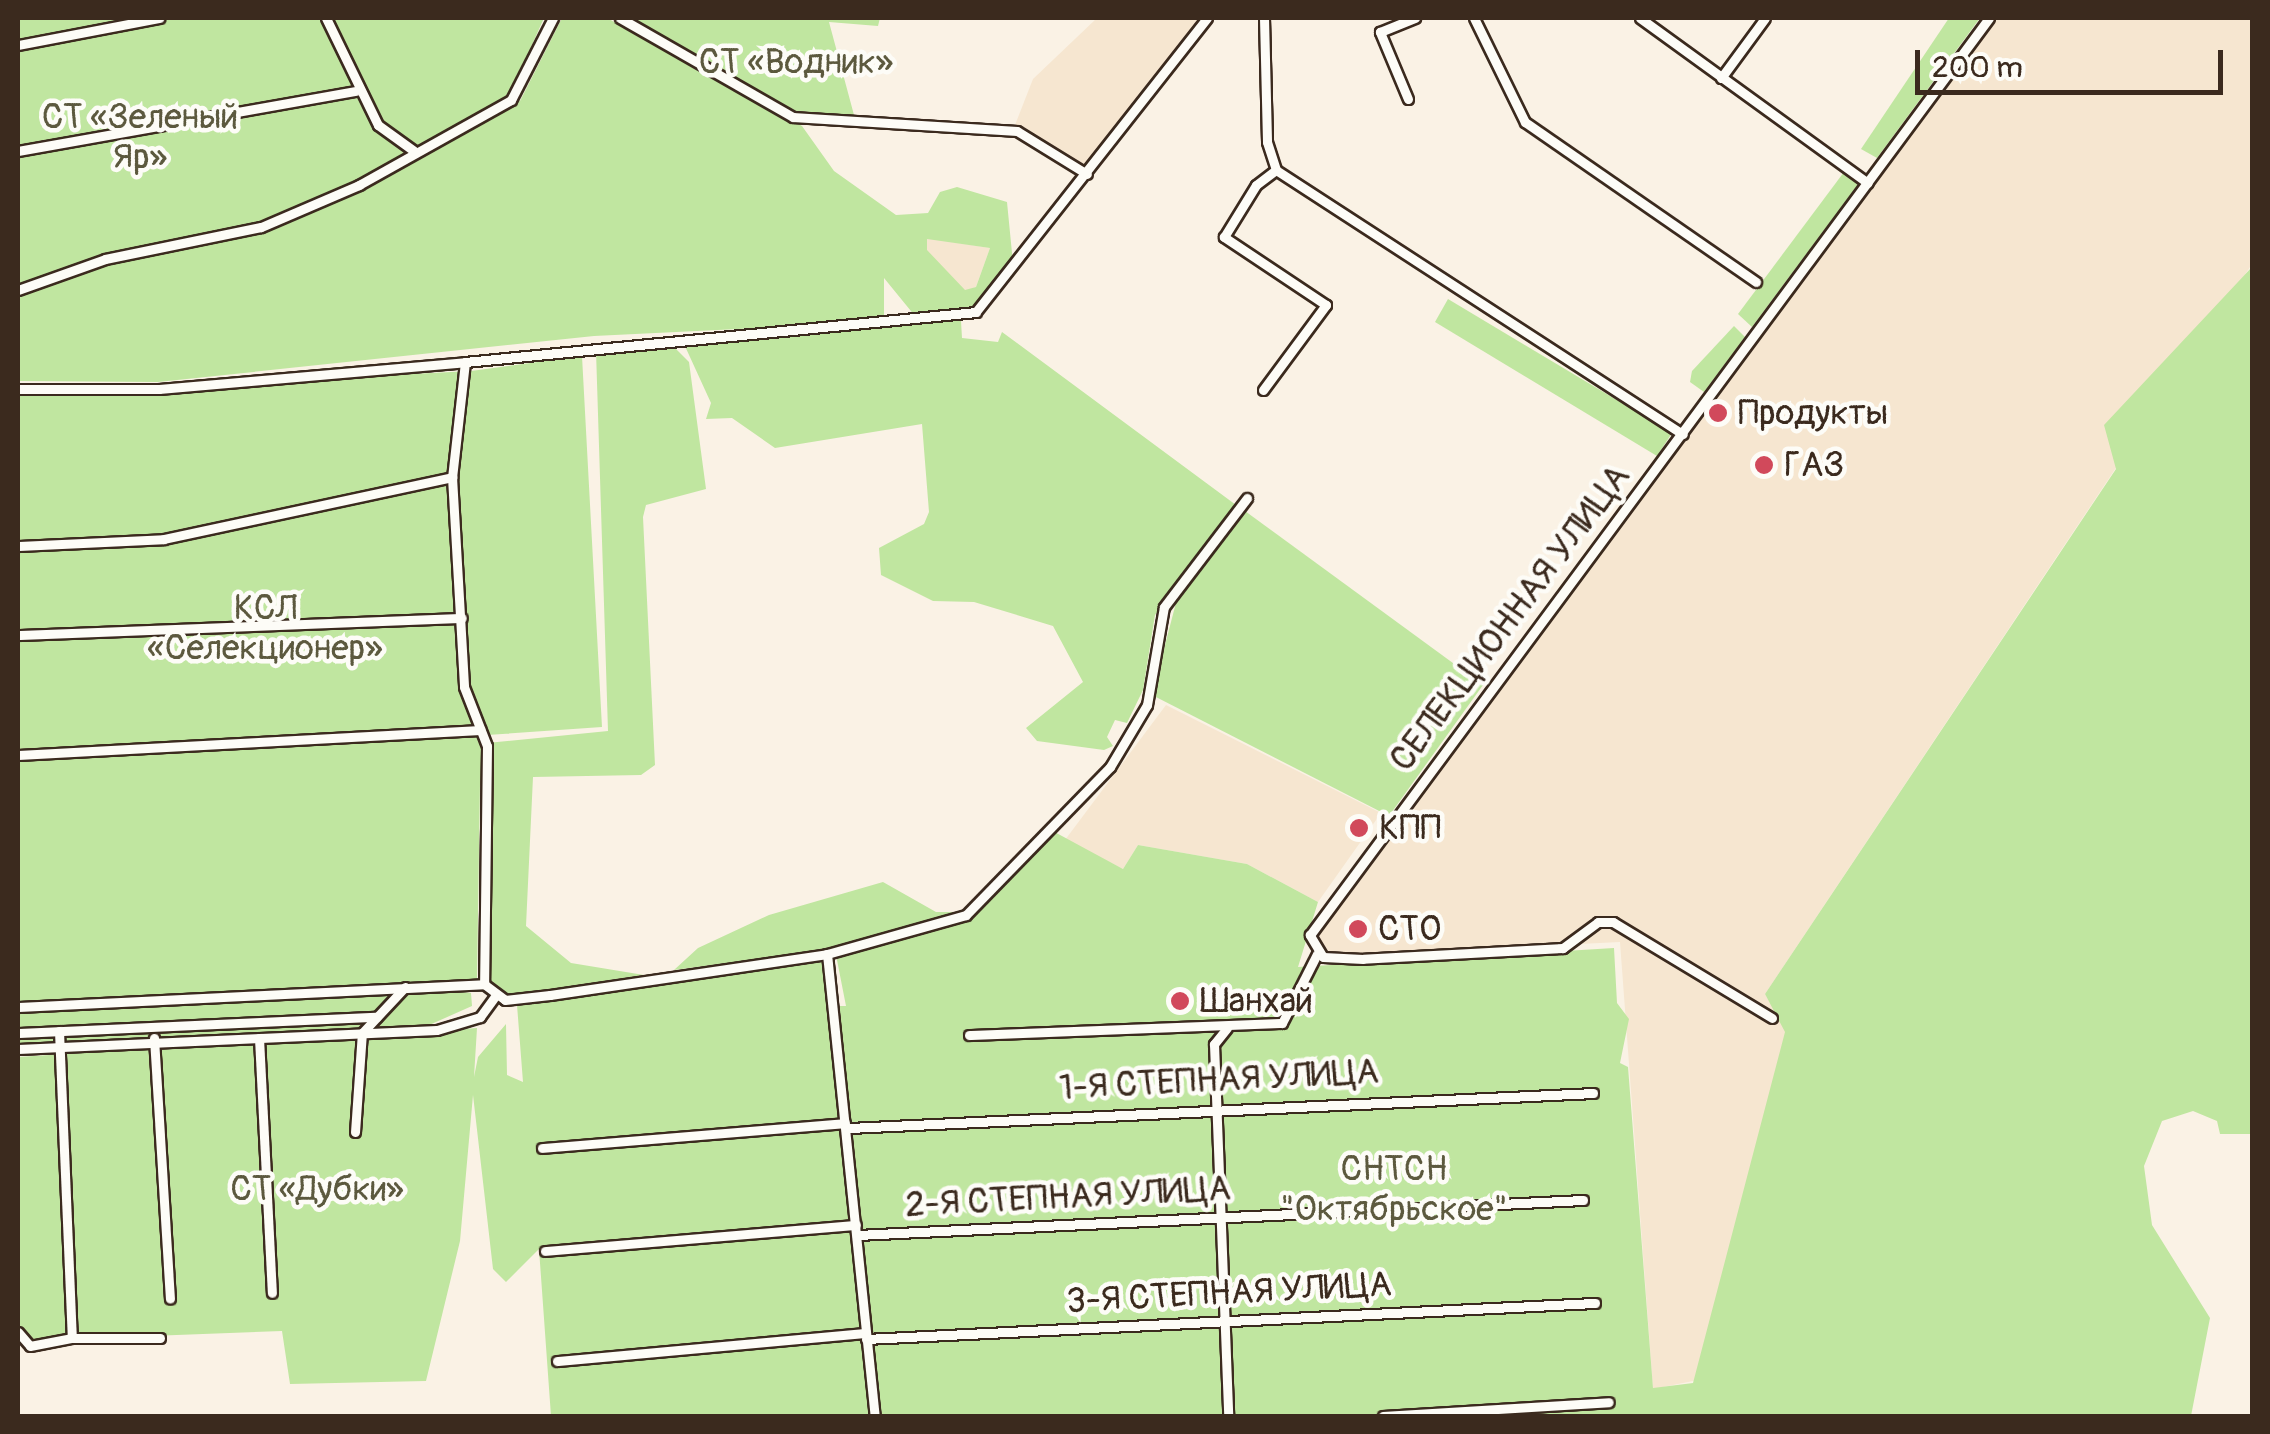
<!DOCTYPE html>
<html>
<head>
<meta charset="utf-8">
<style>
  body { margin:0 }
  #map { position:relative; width:2270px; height:1434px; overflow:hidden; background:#faf2e5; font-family:Pangolin,sans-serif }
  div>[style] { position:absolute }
  .built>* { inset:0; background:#f6e6d0 }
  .green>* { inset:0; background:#c0e6a0 }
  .roads { filter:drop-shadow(2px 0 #3b2a1e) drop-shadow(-2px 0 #3b2a1e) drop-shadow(0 2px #3b2a1e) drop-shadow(0 -2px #3b2a1e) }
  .minor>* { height:9px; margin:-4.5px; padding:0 4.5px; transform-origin:4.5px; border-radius:4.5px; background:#fdfcf7 }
  .dots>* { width:28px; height:28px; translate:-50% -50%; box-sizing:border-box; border:5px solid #fdfcf7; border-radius:50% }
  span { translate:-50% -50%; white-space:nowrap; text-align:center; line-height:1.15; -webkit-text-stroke:9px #fdfcf7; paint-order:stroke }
  .park-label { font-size:35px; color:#5c593e }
  .poi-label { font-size:35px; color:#3b2a1e }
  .left { translate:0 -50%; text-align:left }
  .street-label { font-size:35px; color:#3b2a1e }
  .frame { position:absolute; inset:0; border:20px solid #3b2a1e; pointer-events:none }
  .scale { position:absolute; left:1915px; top:50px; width:308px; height:45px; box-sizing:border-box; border:5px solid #3b2a1e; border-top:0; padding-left:12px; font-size:30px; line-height:35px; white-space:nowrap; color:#3b2a1e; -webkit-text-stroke:8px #fdfcf7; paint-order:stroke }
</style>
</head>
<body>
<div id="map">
  <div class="built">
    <div style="clip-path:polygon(1097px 18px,1202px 18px,1086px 168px,1015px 125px,1033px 79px)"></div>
    <div style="clip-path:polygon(1994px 18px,2252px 18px,2252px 264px,1765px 994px,1786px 1031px,1698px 1380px,1653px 1389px,1620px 942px,1330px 956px,1316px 950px,1314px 931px)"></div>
    <div style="clip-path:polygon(927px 238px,990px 248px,976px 287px,965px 291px,926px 250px)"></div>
    <div style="clip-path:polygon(1166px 705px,1381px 813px,1318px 902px,1247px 864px,1138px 845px,1123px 869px,1065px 840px)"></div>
  </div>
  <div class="green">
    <div style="clip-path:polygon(evenodd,18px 18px,544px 18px,510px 94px,520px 101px,562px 18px,607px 18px,802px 126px,834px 171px,896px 215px,928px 213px,940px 192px,957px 187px,1007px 202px,1013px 263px,975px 307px,915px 316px,884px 278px,884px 322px,594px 336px,158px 382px,18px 381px,18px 18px,927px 239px,990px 248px,976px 287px,965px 290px,927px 250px,927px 239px)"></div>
    <div style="clip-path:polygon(632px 18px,880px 18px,878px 26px,829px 22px,854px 115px,795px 111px)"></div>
    <div style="clip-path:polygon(1949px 18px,1980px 18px,1877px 158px,1861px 149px)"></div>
    <div style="clip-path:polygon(1844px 172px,1859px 183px,1752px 327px,1738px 314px)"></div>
    <div style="clip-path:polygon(2252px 267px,2252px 1134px,2220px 1134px,2217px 1121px,2193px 1111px,2162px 1121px,2144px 1166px,2152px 1225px,2210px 1318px,2191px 1416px,551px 1416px,539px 1249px,506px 1282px,493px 1269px,473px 1095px,460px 1241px,426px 1381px,290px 1384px,282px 1331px,18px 1341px,18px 1057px,477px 1028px,474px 1077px,478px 1057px,506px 1024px,507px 1075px,523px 1082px,517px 1005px,831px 957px,838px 1006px,846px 1006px,836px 955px,967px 917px,1049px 829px,1123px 869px,1138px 845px,1247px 864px,1318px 902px,1298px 967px,1614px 948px,1617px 1003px,1629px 1019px,1620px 1063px,1628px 1067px,1653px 1388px,1693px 1383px,1785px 1032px,1765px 994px,2116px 469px,2104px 425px)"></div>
    <div style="clip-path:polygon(1448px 299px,1672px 433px,1657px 456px,1435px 322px)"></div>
    <div style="clip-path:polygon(951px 319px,961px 321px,962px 338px,998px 342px,1002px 332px,1236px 505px,1155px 615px,1143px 690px,1127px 723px,1115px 720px,1107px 737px,1113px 746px,1104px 750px,1037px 741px,1026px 728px,1083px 682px,1053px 626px,974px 602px,933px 601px,881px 575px,879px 548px,924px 524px,929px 512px,922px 424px,775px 448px,732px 418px,706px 419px,711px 403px,684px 344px)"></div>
    <div style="clip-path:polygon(1734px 326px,1745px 337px,1704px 392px,1690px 382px,1692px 371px)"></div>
    <div style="clip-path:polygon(673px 346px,689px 362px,706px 489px,646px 505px,643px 517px,655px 765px,641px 775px,533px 777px,526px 926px,571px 963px,644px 975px,506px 996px,488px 983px,487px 784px,480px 785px,477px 979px,18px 1011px,18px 394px,471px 371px,582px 356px,602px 727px,487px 735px,487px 743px,608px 731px,596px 351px)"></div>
    <div style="clip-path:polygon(1245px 511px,1483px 685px,1389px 816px,1152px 695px,1178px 595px)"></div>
    <div style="clip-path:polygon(883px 882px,936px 912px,959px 912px,826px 950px,674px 970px,698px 948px,769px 915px)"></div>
    <div style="clip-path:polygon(446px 990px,471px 993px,472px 1006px,427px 1026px,18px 1047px,18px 1014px)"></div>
  </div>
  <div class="roads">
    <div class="minor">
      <div style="left:326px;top:18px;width:119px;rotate:64.1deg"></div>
      <div style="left:378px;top:125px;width:44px;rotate:35.8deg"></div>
      <div style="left:620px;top:18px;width:199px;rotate:29.8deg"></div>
      <div style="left:793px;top:117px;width:224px;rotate:3.6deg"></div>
      <div style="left:1017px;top:131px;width:82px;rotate:31.6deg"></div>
      <div style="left:1207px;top:18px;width:374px;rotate:128.2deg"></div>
      <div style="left:976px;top:312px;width:513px;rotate:174.41deg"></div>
      <div style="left:465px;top:362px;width:116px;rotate:96.4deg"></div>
      <div style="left:452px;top:477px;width:210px;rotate:86.7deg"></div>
      <div style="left:464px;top:687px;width:63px;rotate:68.7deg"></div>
      <div style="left:487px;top:746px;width:238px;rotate:90.7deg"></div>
      <div style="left:484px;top:984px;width:26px;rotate:37deg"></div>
      <div style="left:505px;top:1000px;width:45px;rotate:-6.3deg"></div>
      <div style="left:550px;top:995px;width:280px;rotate:-8.4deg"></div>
      <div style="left:827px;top:954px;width:144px;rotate:-15.7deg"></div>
      <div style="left:966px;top:915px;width:206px;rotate:-45.8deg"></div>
      <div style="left:1110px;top:767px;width:72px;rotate:-59.2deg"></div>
      <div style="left:1147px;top:705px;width:99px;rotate:-80.2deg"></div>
      <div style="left:1164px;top:607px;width:137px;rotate:-52.7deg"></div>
      <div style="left:1264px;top:18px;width:124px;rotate:88.6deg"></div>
      <div style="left:1267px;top:142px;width:29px;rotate:72deg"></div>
      <div style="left:1276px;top:170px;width:485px;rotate:33deg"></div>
      <div style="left:1474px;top:18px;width:116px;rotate:63.9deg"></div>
      <div style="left:1525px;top:122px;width:281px;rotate:34.7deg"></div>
      <div style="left:1640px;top:18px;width:281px;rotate:35.9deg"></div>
      <div style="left:18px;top:45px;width:144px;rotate:-10.8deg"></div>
      <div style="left:1721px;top:78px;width:74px;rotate:-53.7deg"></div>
      <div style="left:1408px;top:99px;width:73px;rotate:-112.7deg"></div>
      <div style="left:1380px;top:32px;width:38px;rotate:-22deg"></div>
      <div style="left:18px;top:151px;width:343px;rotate:-10.1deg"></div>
      <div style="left:18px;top:290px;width:92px;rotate:-19.6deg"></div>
      <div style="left:105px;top:259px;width:159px;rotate:-11.6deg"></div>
      <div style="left:261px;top:227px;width:107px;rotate:-23.2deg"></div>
      <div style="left:359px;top:185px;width:174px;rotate:-29.2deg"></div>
      <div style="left:511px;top:100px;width:92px;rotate:-62.9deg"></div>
      <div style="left:18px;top:389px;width:141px"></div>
      <div style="left:159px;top:389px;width:307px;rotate:-5deg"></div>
      <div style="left:1263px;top:390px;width:106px;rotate:-53.5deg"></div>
      <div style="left:1326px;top:305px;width:123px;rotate:-146.3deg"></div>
      <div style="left:1224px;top:237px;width:61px;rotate:-58.4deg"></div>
      <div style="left:1256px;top:185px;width:25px;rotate:-37deg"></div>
      <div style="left:18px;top:546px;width:146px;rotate:-2.7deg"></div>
      <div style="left:164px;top:539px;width:295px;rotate:-12.1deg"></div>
      <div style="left:18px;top:635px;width:444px;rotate:-2.2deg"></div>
      <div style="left:18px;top:755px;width:463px;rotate:-3.1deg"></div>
      <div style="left:827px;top:954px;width:464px;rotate:84.1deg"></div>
      <div style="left:18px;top:1007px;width:467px;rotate:-2.8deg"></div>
      <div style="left:1772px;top:1018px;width:186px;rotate:-148.9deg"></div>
      <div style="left:1613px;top:922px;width:15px;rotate:180deg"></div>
      <div style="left:1598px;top:922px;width:44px;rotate:143.4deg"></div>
      <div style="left:1563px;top:948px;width:200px;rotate:176.9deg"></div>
      <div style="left:1363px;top:959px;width:40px;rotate:-177.1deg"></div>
      <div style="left:1323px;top:957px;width:26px;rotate:-121deg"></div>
      <div style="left:1310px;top:935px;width:1141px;rotate:-53.48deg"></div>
      <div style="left:1227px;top:1028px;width:21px;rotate:129deg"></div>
      <div style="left:1214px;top:1044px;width:372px;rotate:87.8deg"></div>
      <div style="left:59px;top:1031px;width:307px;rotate:87.6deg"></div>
      <div style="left:72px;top:1338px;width:88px"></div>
      <div style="left:18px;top:1033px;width:359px;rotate:-2.6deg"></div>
      <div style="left:969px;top:1035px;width:313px;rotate:-2.2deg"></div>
      <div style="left:1282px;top:1023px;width:77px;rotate:-63.1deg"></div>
      <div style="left:154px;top:1038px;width:261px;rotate:86.5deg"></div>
      <div style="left:259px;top:1038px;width:255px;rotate:87.1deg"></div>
      <div style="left:18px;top:1049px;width:419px;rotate:-2.6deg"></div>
      <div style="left:437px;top:1030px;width:45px;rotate:-16.8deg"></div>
      <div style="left:480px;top:1017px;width:26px;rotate:-54deg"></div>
      <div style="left:849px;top:1128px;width:745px;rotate:-2.69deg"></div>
      <div style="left:355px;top:1132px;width:99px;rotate:-86deg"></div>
      <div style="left:362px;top:1033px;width:63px;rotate:-46.9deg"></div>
      <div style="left:542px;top:1148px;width:304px;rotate:-4.7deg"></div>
      <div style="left:857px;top:1235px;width:727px;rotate:-2.76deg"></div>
      <div style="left:545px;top:1251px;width:312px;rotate:-4.8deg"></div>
      <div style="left:18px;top:1332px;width:18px;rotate:49deg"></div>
      <div style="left:30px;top:1346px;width:43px;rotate:-10.8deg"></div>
      <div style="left:866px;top:1339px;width:730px;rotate:-2.83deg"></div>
      <div style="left:557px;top:1361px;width:310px;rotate:-5.2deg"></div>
      <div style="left:1383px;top:1416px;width:226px;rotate:-3.5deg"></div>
    </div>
  </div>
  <div class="dots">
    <div style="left:1718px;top:413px;background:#d1495b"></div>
    <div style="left:1764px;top:465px;background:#d1495b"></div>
    <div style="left:1359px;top:828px;background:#d1495b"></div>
    <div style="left:1358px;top:929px;background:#d1495b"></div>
    <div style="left:1180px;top:1001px;background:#d1495b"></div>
  </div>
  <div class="park-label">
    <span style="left:796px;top:62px">СТ «Водник»</span>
    <span style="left:140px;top:137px">СТ «Зеленый<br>Яр»</span>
    <span style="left:265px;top:628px">КСЛ<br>«Селекционер»</span>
    <span style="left:1394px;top:1189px">СНТСН<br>"Октябрьское"</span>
    <span style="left:317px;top:1189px">СТ «Дубки»</span>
  </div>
  <div class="poi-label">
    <span class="left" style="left:1738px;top:413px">Продукты</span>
    <span class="left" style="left:1784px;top:465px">ГАЗ</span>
    <span class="left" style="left:1379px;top:828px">КПП</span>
    <span class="left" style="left:1378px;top:929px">СТО</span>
    <span class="left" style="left:1200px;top:1001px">Шанхай</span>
  </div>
  <div class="street-label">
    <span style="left:1510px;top:618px;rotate:-53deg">СЕЛЕКЦИОННАЯ УЛИЦА</span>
    <span style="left:1219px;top:1080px;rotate:-3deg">1-Я СТЕПНАЯ УЛИЦА</span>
    <span style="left:1068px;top:1197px;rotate:-3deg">2-Я СТЕПНАЯ УЛИЦА</span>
    <span style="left:1229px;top:1293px;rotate:-3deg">3-Я СТЕПНАЯ УЛИЦА</span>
  </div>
  <div class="frame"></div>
  <div class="scale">200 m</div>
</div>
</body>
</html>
